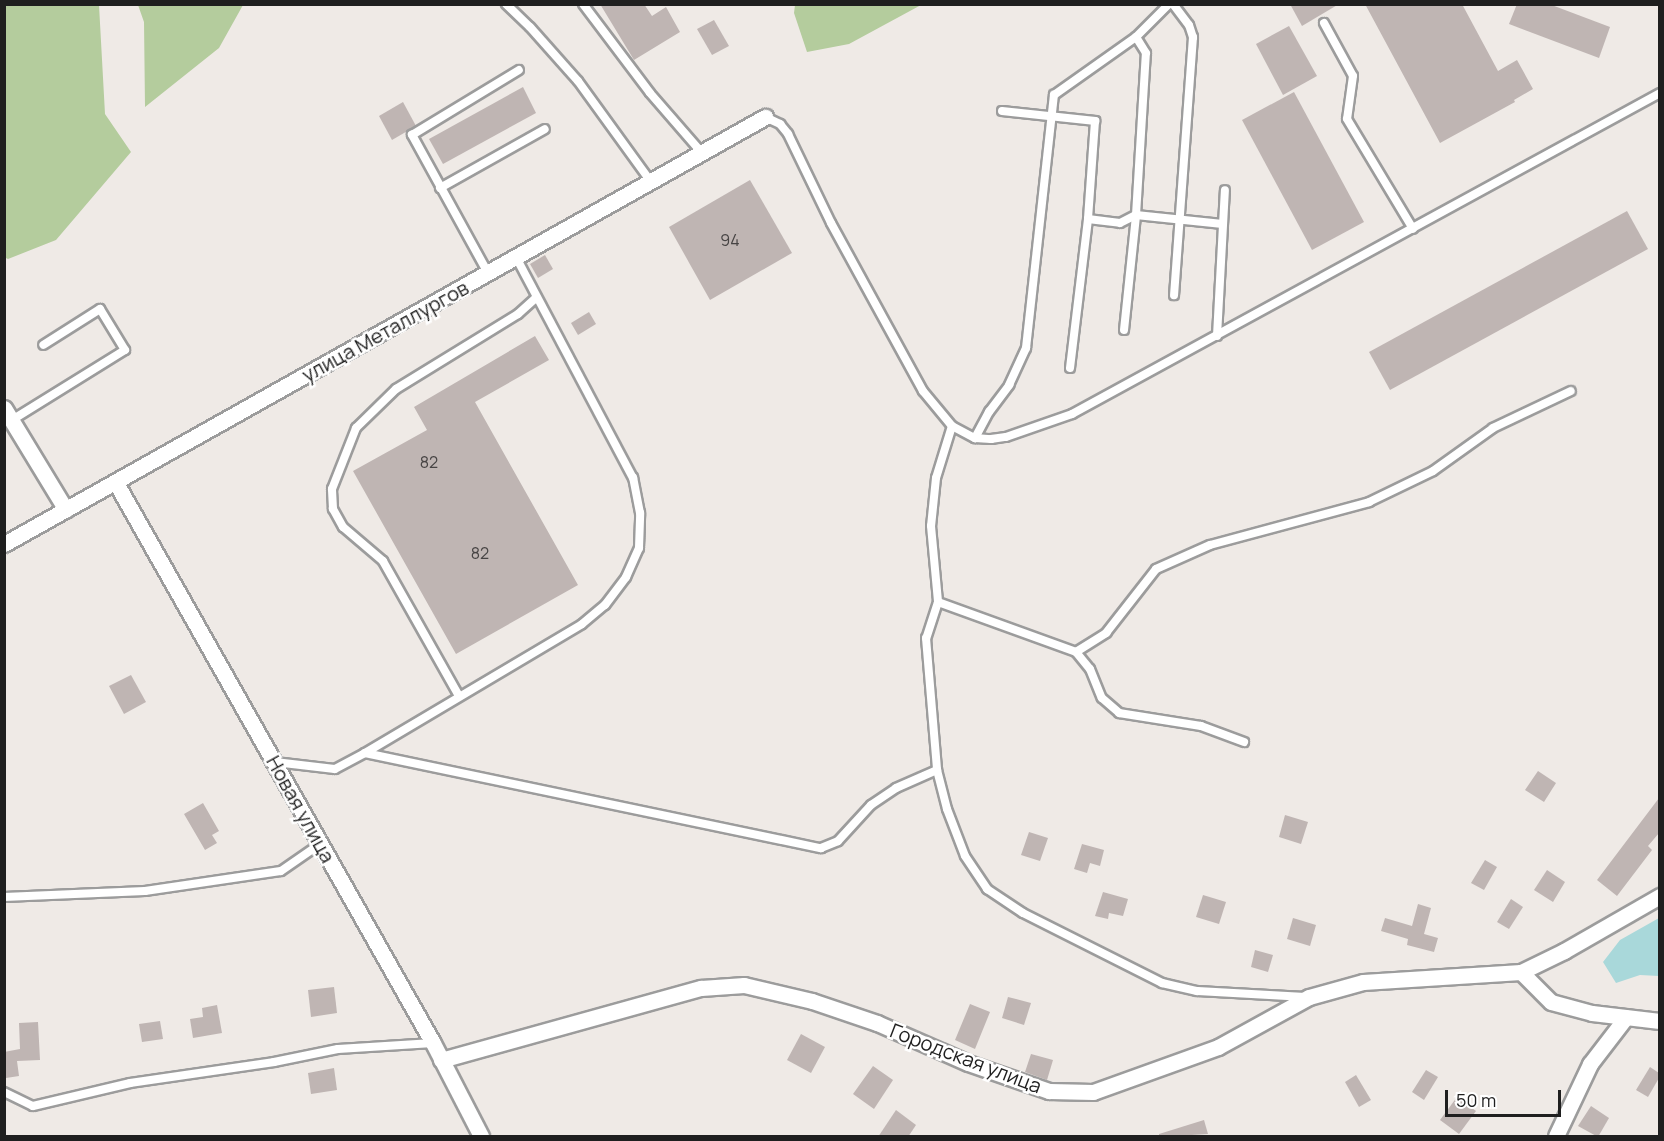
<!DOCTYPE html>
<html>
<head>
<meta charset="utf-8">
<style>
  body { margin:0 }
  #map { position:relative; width:1664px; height:1141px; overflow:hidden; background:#efeae6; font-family:Manrope,sans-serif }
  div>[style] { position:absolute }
  .forest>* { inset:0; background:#b4cc9d }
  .water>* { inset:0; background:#a9d8da }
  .building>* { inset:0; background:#bfb5b3 }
  .roads { filter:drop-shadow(2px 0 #9c9c9c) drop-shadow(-2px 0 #9c9c9c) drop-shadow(0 2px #9c9c9c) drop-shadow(0 -2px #9c9c9c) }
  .lane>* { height:8px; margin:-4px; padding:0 4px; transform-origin:4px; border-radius:4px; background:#fff }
  .street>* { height:15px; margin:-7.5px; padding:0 7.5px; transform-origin:7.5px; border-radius:7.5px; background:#fff }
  span { translate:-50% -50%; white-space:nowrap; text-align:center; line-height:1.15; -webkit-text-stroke:5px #fff; paint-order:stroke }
  .number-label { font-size:16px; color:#474444 }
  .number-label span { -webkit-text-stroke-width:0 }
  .street-label { font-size:20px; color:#1f1f1f }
  .frame { position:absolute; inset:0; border:6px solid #1f1f1f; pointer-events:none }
  .scale { position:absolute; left:1445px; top:1090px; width:116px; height:27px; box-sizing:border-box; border:3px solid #1f1f1f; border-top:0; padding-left:8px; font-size:18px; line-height:21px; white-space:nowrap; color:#1f1f1f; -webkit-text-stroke:4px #fff; paint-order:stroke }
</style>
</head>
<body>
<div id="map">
  <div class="forest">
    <div style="clip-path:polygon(5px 5px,99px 5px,105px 114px,131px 152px,56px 240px,8px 259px,4px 257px)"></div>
    <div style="clip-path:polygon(138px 5px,138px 4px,243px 5px,219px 48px,145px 107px,144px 22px)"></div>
    <div style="clip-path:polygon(795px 5px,795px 4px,921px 5px,849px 44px,807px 52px,794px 13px)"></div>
  </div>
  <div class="water">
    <div style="clip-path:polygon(1659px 918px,1659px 976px,1640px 975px,1616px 983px,1603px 962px,1620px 940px)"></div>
  </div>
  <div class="building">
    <div style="clip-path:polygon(600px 4px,644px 4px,652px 16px,666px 7px,680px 32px,634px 60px)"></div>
    <div style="clip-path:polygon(1290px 4px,1339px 4px,1302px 26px)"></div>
    <div style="clip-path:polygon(1365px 4px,1462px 4px,1498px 71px,1517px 60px,1533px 89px,1514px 100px,1515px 102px,1440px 143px)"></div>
    <div style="clip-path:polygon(1517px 4px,1549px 4px,1610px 27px,1599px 58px,1509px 24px)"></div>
    <div style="clip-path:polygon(714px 20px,729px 46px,712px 55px,697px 29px)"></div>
    <div style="clip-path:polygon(1289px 26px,1317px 76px,1283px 95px,1256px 44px)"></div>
    <div style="clip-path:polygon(523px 87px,536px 113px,443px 164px,429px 139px)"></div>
    <div style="clip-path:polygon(1294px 92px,1364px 222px,1312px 250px,1242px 120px)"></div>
    <div style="clip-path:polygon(403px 102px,416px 126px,392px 140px,379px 116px)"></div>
    <div style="clip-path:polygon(750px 180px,792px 253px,710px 300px,669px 227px)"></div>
    <div style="clip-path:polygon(1627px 211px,1648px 249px,1390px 390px,1369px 352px)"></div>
    <div style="clip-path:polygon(545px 255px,553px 269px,538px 278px,530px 264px)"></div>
    <div style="clip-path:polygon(589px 312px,596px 324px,578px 335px,571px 323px)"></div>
    <div style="clip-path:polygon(535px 336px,549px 360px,475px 402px,578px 585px,456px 654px,353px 471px,427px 430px,414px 407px)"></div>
    <div style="clip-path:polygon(131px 675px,146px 702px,124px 714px,109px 686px)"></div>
    <div style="clip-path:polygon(1538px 771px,1556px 783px,1544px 802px,1525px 790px)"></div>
    <div style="clip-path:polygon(1659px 798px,1659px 833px,1648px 846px,1652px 850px,1617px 896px,1597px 880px)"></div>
    <div style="clip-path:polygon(203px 803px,219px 831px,212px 835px,217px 843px,205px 850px,184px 814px)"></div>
    <div style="clip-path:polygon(1285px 815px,1308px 822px,1301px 844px,1279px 837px)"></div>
    <div style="clip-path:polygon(1029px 832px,1048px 838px,1040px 861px,1021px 855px)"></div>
    <div style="clip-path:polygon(1082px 844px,1104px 850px,1100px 866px,1090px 863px,1087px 873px,1074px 869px)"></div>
    <div style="clip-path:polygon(1485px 860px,1497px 867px,1484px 890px,1471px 883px)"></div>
    <div style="clip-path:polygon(1547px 870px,1565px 882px,1553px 902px,1534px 890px)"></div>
    <div style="clip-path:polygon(1103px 892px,1128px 899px,1123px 916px,1109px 913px,1108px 919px,1095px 916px)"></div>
    <div style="clip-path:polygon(1203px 895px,1226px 902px,1219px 924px,1196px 917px)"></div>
    <div style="clip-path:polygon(1511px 899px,1523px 907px,1509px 929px,1497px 922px)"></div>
    <div style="clip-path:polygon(1418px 904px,1431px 908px,1424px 934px,1438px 938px,1434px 952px,1407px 945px,1408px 939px,1381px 931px,1385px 918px,1412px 926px)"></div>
    <div style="clip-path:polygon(1293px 918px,1316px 925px,1310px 946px,1287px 939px)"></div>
    <div style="clip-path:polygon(1255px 950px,1273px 955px,1268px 972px,1251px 967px)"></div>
    <div style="clip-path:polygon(334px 987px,337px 1013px,311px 1017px,308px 990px)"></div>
    <div style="clip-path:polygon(1008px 997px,1031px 1003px,1024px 1025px,1002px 1018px)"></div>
    <div style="clip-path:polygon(970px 1004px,990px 1012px,975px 1049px,955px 1040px)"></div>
    <div style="clip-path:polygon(217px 1005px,222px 1033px,193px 1038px,190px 1019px,203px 1017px,202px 1008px)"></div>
    <div style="clip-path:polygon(160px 1021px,163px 1039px,142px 1042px,139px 1024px)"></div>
    <div style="clip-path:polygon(38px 1022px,40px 1060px,17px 1061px,19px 1076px,6px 1078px,4px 1052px,20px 1049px,19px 1023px)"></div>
    <div style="clip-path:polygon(801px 1034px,825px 1047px,811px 1073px,787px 1060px)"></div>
    <div style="clip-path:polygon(1031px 1054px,1053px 1060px,1047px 1080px,1025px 1072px)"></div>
    <div style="clip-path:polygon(873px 1066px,893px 1080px,874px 1109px,853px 1094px)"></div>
    <div style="clip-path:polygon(1650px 1067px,1659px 1073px,1659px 1078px,1648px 1097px,1636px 1090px)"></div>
    <div style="clip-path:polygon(334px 1068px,337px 1090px,311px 1094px,308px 1073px)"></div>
    <div style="clip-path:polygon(1426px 1070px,1438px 1077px,1424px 1100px,1412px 1092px)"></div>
    <div style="clip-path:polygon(1356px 1075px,1371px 1100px,1359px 1107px,1345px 1082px)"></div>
    <div style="clip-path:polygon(1457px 1097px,1476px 1111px,1459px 1134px,1440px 1120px)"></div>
    <div style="clip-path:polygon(1591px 1106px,1609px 1118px,1598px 1137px,1578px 1126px)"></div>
    <div style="clip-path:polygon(896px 1110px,916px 1125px,908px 1137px,878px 1137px)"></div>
    <div style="clip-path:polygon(1204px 1120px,1208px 1134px,1159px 1137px,1159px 1134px)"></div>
  </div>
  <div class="roads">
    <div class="lane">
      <div style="left:506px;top:4px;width:33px;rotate:44deg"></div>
      <div style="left:530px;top:27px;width:72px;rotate:48.4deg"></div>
      <div style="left:578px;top:81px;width:125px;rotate:54.1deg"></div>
      <div style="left:583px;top:4px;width:111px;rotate:53deg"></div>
      <div style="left:650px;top:93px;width:79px;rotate:49.1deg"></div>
      <div style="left:1173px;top:4px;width:26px;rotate:53deg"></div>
      <div style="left:1189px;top:25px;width:13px;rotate:72deg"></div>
      <div style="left:1193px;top:37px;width:259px;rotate:94.2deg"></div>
      <div style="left:1324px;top:23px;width:60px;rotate:61.3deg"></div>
      <div style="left:1353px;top:76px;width:43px;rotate:97.9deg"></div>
      <div style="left:1347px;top:119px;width:128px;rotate:59deg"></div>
      <div style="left:1002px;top:111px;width:94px;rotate:6.1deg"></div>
      <div style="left:1095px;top:121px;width:98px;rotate:94.1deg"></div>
      <div style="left:1088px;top:219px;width:32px;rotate:7deg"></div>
      <div style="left:1120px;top:223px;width:18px;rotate:-27deg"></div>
      <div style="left:1136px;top:215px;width:87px;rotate:5.9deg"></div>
      <div style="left:765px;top:117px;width:17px;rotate:25deg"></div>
      <div style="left:780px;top:124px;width:13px;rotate:51deg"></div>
      <div style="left:788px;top:134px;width:99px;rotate:64.2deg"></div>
      <div style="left:831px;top:223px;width:192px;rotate:61.3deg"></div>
      <div style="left:923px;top:391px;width:45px;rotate:50.4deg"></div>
      <div style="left:952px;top:426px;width:26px;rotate:28deg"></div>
      <div style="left:975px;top:438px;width:16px;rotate:4deg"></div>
      <div style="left:991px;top:439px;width:15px;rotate:-8deg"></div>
      <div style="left:1006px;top:437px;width:70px;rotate:-19.2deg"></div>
      <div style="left:1072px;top:414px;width:670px;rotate:-28.63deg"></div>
      <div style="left:440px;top:188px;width:120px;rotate:-29.3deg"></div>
      <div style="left:488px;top:273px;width:158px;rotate:-118.8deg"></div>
      <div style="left:412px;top:135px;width:125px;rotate:-31.3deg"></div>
      <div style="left:1124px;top:330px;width:116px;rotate:-84deg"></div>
      <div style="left:1136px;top:215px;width:162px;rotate:-86.5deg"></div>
      <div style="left:1146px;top:53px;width:19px;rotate:-122deg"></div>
      <div style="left:1217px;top:336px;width:146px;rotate:-86.9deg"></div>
      <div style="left:1070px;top:368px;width:150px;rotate:-83.1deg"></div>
      <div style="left:12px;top:420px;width:133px;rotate:-31.8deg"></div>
      <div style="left:125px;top:350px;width:48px;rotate:-121.4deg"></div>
      <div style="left:100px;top:309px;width:67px;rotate:147.7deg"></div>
      <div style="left:952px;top:426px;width:54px;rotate:107.1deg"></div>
      <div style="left:936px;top:478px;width:48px;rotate:95.9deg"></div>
      <div style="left:931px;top:526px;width:76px;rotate:84.7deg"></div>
      <div style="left:938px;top:602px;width:38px;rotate:108deg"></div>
      <div style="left:926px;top:638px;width:132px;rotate:85.2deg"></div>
      <div style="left:937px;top:770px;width:40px;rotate:75.6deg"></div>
      <div style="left:947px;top:809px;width:50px;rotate:69deg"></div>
      <div style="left:965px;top:856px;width:40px;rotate:56deg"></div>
      <div style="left:987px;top:889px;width:43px;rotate:33.7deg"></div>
      <div style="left:1023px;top:913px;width:156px;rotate:26.7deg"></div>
      <div style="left:1162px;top:983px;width:36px;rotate:13deg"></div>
      <div style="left:1197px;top:991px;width:109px;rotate:3.2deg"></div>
      <div style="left:975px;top:438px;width:30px;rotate:-62deg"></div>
      <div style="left:989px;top:412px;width:34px;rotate:-53deg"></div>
      <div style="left:1009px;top:385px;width:41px;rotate:-65.3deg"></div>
      <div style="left:1026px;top:348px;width:255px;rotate:-83.7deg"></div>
      <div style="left:1054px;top:95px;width:100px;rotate:-35.3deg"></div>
      <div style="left:1136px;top:37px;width:47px;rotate:-45deg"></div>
      <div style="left:938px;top:602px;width:147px;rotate:19.9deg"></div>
      <div style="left:1076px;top:652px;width:22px;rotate:51deg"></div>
      <div style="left:1090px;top:669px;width:31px;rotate:68deg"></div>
      <div style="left:1102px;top:698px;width:23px;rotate:41deg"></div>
      <div style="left:1119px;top:713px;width:83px;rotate:9deg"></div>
      <div style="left:1201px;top:726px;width:46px;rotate:20.4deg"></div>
      <div style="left:1076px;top:652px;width:36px;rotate:-32deg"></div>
      <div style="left:1106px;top:633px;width:81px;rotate:-52deg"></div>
      <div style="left:1156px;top:569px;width:59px;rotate:-24deg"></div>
      <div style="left:1210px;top:545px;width:165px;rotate:-15.1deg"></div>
      <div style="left:1369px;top:502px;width:71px;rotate:-25.8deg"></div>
      <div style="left:1433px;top:471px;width:74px;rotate:-35.6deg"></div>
      <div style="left:1493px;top:428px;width:86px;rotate:-25.4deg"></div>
      <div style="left:459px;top:696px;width:155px;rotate:-119.4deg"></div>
      <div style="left:383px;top:561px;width:52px;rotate:-139.6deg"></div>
      <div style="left:343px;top:527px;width:21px;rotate:-119deg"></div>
      <div style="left:333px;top:509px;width:20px;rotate:-93deg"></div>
      <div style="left:332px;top:489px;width:66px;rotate:-68.5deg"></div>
      <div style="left:356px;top:428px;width:56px;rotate:-44.3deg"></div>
      <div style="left:396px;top:389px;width:143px;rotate:-31.6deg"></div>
      <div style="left:518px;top:314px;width:25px;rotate:-42deg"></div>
      <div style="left:365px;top:753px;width:252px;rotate:-30.7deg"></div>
      <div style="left:582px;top:624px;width:30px;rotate:-40deg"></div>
      <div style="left:605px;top:605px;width:35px;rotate:-53deg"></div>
      <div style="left:626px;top:577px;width:32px;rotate:-66deg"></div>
      <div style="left:639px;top:548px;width:35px;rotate:-88deg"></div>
      <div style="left:640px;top:513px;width:36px;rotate:-101deg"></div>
      <div style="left:633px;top:478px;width:250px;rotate:-117.9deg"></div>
      <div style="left:275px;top:762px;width:60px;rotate:6.7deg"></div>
      <div style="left:335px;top:769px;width:34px;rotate:-28deg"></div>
      <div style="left:365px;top:753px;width:466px;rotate:11.8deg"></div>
      <div style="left:821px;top:848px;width:18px;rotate:-22deg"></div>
      <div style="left:838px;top:841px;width:49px;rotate:-47.5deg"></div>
      <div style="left:871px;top:805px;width:30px;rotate:-34deg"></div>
      <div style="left:896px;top:788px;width:45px;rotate:-23.7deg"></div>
      <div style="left:4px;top:897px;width:141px;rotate:-2.4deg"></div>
      <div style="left:145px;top:891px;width:137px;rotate:-8.4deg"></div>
      <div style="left:281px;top:871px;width:47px;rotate:-34.7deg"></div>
      <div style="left:4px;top:1092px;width:32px;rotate:26deg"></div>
      <div style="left:33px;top:1106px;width:100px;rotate:-13.3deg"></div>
      <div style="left:130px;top:1083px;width:146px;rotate:-8.3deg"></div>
      <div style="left:274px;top:1062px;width:65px;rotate:-11.5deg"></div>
      <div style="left:338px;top:1049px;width:95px;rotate:-3.6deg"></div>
    </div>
    <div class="street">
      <div style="left:4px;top:408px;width:119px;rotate:58.7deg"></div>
      <div style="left:116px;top:483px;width:643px;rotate:60.49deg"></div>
      <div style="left:433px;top:1043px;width:105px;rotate:62.7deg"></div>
      <div style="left:4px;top:544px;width:873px;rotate:-29.3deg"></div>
      <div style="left:1521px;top:972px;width:42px;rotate:45deg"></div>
      <div style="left:1551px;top:1002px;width:42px;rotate:15deg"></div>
      <div style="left:1592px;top:1013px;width:68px;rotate:6.7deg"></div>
      <div style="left:441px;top:1060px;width:270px;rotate:-15.5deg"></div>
      <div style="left:701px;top:988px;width:43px;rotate:-4deg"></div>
      <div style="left:744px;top:985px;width:70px;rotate:13.2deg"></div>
      <div style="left:812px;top:1001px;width:69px;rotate:18.7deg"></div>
      <div style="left:877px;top:1023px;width:99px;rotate:23.7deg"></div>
      <div style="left:968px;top:1063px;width:86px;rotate:19.1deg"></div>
      <div style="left:1049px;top:1091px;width:44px;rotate:1.3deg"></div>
      <div style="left:1093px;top:1092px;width:133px;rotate:-19.8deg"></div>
      <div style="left:1218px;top:1047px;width:104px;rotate:-28.8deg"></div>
      <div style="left:1309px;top:997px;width:56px;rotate:-15.5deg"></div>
      <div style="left:1363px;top:982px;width:158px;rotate:-3.6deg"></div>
      <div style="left:1521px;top:972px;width:48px;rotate:-26deg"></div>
      <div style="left:1564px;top:951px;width:111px;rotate:-29.8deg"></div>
      <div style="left:1556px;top:1136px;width:80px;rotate:-64.7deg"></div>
      <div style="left:1590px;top:1064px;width:59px;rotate:-52.5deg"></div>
    </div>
  </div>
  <div class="number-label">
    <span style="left:730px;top:240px">94</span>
    <span style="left:429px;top:462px">82</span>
    <span style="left:480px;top:553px">82</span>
  </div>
  <div class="street-label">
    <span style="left:385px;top:331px;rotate:-29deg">улица Металлургов</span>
    <span style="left:301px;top:809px;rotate:61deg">Новая улица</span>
    <span style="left:966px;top:1058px;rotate:21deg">Городская улица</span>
  </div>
  <div class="frame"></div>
  <div class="scale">50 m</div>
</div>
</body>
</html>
